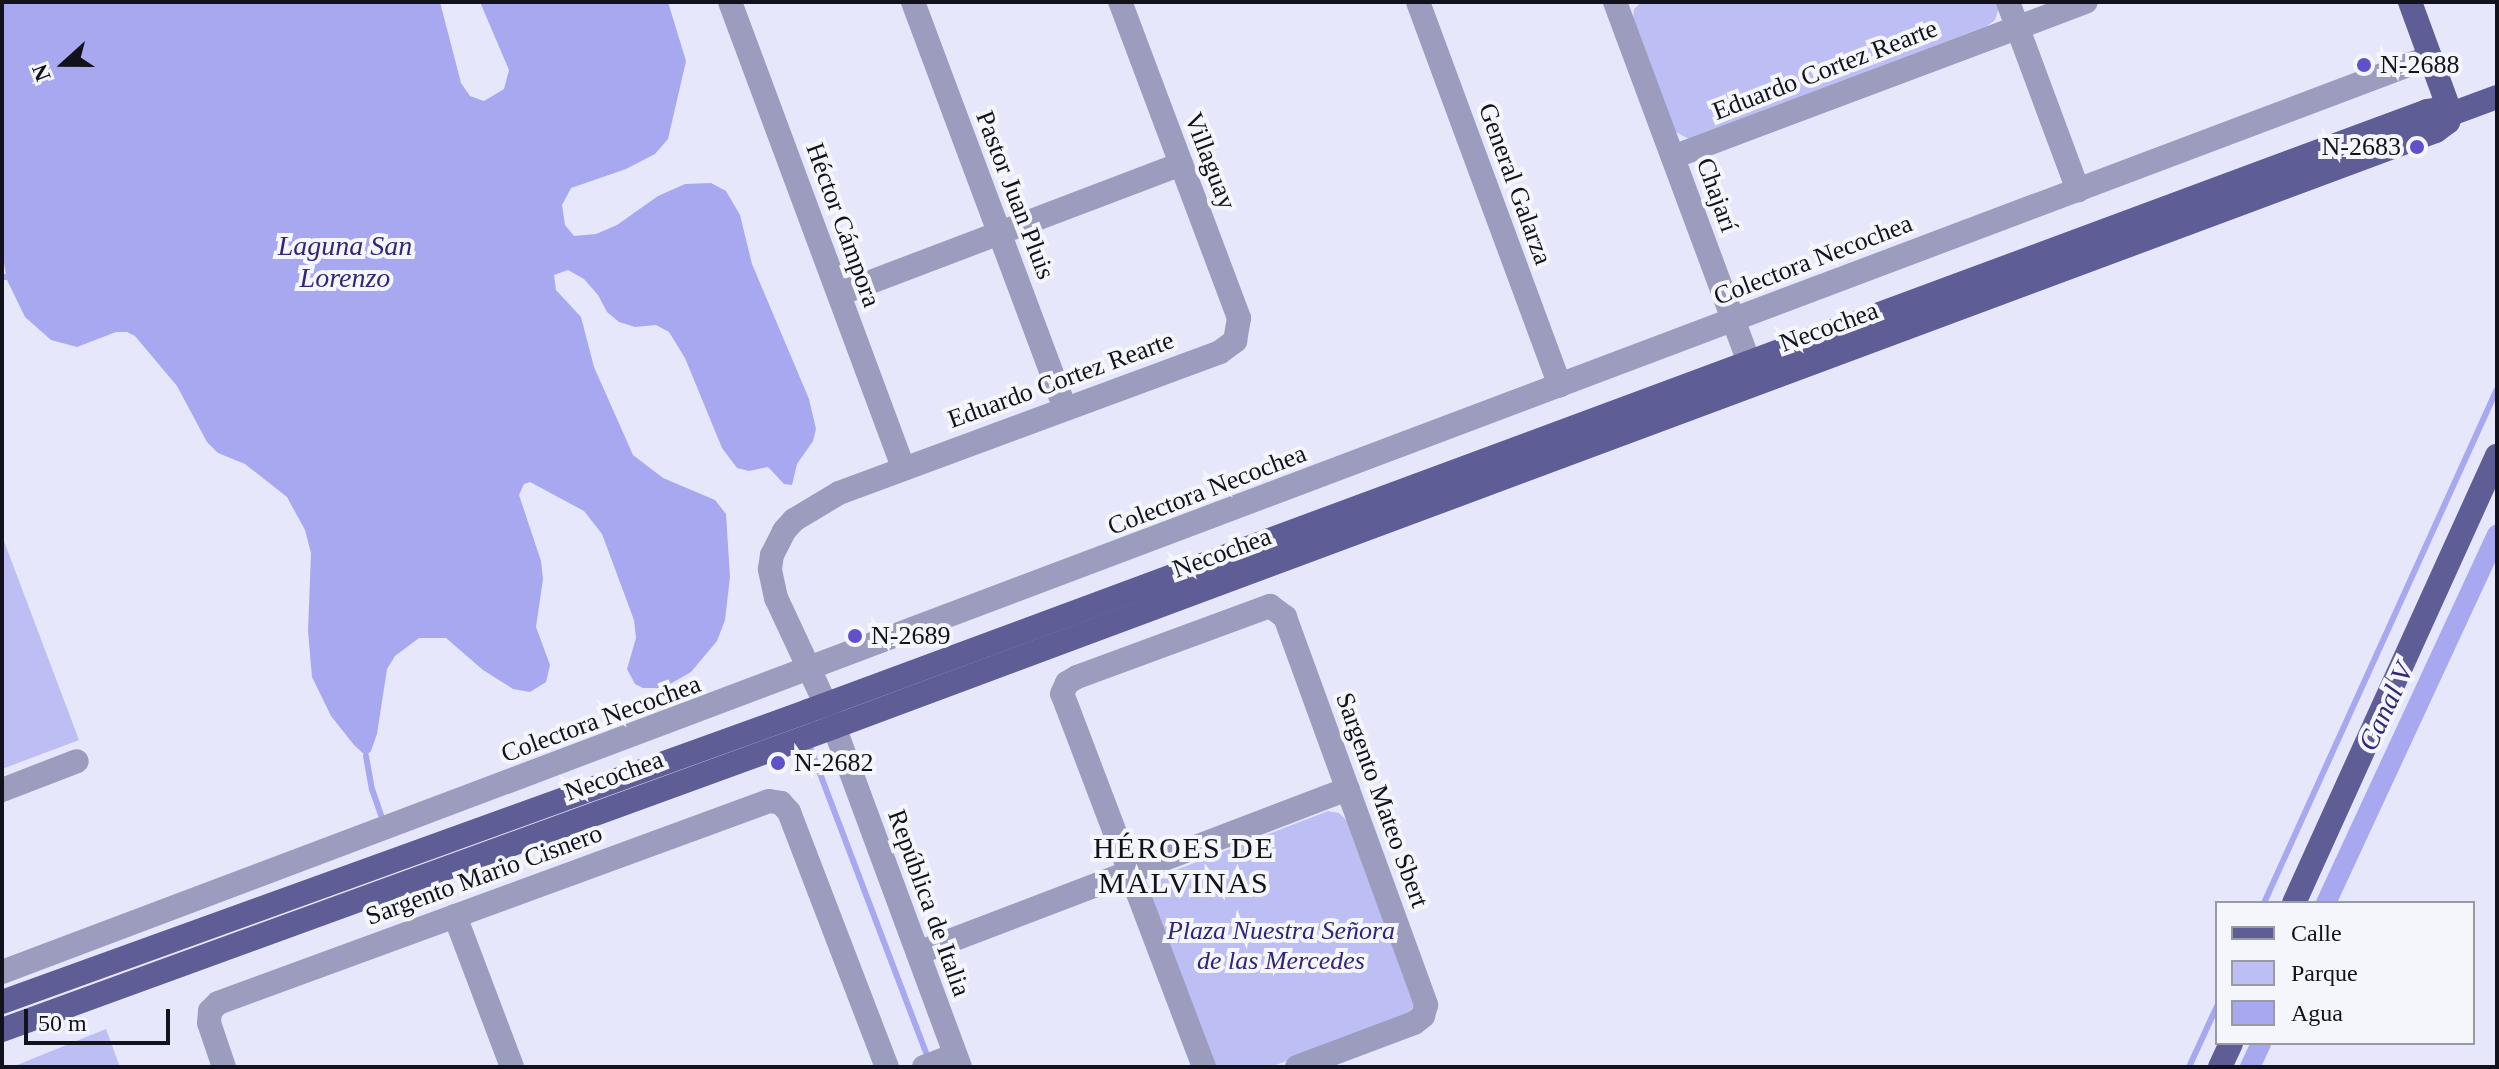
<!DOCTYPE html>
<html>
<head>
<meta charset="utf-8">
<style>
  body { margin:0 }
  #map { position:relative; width:2499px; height:1069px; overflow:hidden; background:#e6e7fa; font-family:"Times New Roman",serif }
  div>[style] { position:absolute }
  .green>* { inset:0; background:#bdbef3 }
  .water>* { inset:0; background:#a8a8f1 }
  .stream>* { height:6px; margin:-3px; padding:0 3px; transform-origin:3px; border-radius:3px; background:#a8a8f1 }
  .canal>* { height:20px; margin:-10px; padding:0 10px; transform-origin:10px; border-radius:10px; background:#a8a8f1 }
  .minor>* { height:24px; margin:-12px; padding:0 12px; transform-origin:12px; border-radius:12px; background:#9c9dbe }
  .major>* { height:24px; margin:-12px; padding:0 12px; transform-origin:12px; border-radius:12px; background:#5e5d96 }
  .dots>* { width:22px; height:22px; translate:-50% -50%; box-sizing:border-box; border:4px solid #f5f6fc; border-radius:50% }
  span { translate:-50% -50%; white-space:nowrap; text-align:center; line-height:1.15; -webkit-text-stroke:8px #f5f6fc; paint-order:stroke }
  .poi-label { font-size:26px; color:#12121c }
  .left { translate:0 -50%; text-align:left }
  .right { translate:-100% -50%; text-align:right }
  .street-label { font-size:26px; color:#12121c }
  .park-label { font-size:26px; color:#322578; font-style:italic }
  .water-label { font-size:28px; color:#34277a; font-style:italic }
  .quarter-label { font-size:30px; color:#12121c; letter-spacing:2px }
  .frame { position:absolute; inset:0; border:4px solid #12121c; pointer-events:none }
  .legend { position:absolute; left:2215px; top:901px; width:260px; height:144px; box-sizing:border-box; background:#f5f6fc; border:2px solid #9a9ba2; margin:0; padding:10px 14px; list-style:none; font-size:24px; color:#12121c }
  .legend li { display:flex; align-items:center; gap:16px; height:40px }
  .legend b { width:40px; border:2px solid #9a9ba2 }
  .north { position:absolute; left:24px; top:24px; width:80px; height:80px; -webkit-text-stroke:6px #f5f6fc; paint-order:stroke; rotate:249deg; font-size:22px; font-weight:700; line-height:32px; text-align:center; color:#12121c }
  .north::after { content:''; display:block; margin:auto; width:28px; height:36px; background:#12121c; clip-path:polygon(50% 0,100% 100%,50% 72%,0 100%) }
  .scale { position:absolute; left:24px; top:1009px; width:146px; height:36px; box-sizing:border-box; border:4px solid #12121c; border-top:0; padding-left:10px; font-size:24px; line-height:28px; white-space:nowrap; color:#12121c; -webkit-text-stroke:6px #f5f6fc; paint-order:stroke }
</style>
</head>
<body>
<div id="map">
  <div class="green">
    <div style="clip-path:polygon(1642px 2px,1996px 2px,1998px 10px,1995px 20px,1987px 26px,1689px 139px,1674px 131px,1633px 20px,1634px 9px)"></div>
    <div style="clip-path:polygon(2px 536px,79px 740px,2px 769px)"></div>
    <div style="clip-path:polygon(1328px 811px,1339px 813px,1347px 821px,1414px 1006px,1402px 1019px,1270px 1067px,1215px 1067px,1148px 891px,1150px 885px,1158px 877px)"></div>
    <div style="clip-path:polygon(106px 1029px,120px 1067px,12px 1067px)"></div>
  </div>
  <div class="water">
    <div style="clip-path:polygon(2px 2px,440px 2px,461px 83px,470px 96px,484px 101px,504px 89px,509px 70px,480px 2px,668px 2px,686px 61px,668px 139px,655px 154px,626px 169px,571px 188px,562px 205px,565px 225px,574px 236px,596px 234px,617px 225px,658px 196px,685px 184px,711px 183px,726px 191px,740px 215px,752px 264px,809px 399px,816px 429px,813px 441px,797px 464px,792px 485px,784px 484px,768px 467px,749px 471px,737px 468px,722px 448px,685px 358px,669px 332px,656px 325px,635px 327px,619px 322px,607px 312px,598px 295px,584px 279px,568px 270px,554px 275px,556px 290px,581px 317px,594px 367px,633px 455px,663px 478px,715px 500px,726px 514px,730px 577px,725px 620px,717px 641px,691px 672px,663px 688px,643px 688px,635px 684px,627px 669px,636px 638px,634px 620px,602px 534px,584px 511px,530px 482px,524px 484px,519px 495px,541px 561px,543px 579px,536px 627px,550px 665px,546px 682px,530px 692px,513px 689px,483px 670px,446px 638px,419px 638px,395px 656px,387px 669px,377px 734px,371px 751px,366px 756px,354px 745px,331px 716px,312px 677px,308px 631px,311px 553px,305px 530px,287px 497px,245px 464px,218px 453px,207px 442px,177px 386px,135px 336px,127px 332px,116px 332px,77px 347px,51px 340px,25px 317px,7px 280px,2px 252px)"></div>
  </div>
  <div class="stream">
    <div style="left:2px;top:277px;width:4px"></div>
    <div style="left:808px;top:742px;width:333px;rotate:69.2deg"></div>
    <div style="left:366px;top:756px;width:34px;rotate:80deg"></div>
    <div style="left:372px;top:789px;width:28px;rotate:71deg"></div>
    <div style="left:2264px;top:903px;width:564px;rotate:-65.61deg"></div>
    <div style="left:2189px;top:1067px;width:67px;rotate:-65.3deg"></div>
  </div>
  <div class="canal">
    <div style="left:2326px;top:903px;width:406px;rotate:-65.1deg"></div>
    <div style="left:2250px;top:1067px;width:26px;rotate:-65deg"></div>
  </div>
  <div class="minor">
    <div style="left:730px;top:2px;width:496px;rotate:69.6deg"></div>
    <div style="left:913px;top:2px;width:434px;rotate:69.5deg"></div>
    <div style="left:1418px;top:2px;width:409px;rotate:69.7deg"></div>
    <div style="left:1615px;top:2px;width:384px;rotate:69.6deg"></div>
    <div style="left:2008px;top:2px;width:201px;rotate:69.6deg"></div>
    <div style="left:1673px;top:157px;width:441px;rotate:-20.6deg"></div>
    <div style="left:839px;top:294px;width:366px;rotate:-20.8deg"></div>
    <div style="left:2px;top:790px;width:80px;rotate:-21.1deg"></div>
    <div style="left:455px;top:916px;width:161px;rotate:69.3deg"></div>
    <div style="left:918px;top:953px;width:460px;rotate:-20.9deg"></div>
    <div style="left:2px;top:972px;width:2595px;rotate:-20.65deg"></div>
    <div style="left:224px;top:1067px;width:46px;rotate:-108.8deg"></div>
    <div style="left:209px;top:1023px;width:12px;rotate:-85deg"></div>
    <div style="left:210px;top:1011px;width:11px;rotate:-45deg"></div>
    <div style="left:218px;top:1003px;width:587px;rotate:-20.13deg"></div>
    <div style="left:769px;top:801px;width:12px;rotate:9deg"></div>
    <div style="left:781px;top:803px;width:12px;rotate:48deg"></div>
    <div style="left:789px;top:812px;width:273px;rotate:69deg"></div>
    <div style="left:924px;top:1067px;width:33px;rotate:-21deg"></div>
    <div style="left:960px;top:1067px;width:386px;rotate:-110.3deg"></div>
    <div style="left:826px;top:705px;width:118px;rotate:-115deg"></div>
    <div style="left:776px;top:598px;width:30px;rotate:-102deg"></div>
    <div style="left:770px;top:569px;width:14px;rotate:-82deg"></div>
    <div style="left:772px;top:555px;width:27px;rotate:-63deg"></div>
    <div style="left:784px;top:531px;width:15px;rotate:-48deg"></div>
    <div style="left:794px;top:520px;width:52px;rotate:-31deg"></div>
    <div style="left:839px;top:493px;width:406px;rotate:-20.3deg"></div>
    <div style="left:1220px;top:352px;width:19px;rotate:-36deg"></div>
    <div style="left:1235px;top:341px;width:23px;rotate:-80deg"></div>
    <div style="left:1239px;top:318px;width:338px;rotate:-110.6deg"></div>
    <div style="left:1204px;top:1067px;width:399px;rotate:-110.8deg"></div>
    <div style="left:1062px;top:694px;width:12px;rotate:-66deg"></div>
    <div style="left:1067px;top:683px;width:12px;rotate:-31deg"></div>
    <div style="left:1077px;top:677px;width:206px;rotate:-20.2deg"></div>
    <div style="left:1270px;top:606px;width:19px;rotate:36deg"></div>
    <div style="left:1285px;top:617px;width:413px;rotate:70deg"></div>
    <div style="left:1426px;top:1005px;width:11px;rotate:105deg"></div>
    <div style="left:1423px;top:1016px;width:11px;rotate:142deg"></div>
    <div style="left:1414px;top:1023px;width:125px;rotate:159.4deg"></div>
  </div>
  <div class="major">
    <div style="left:2410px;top:2px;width:119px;rotate:69.9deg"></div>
    <div style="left:2294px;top:903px;width:491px;rotate:-65.6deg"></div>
    <div style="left:2px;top:1002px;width:857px;rotate:-19.85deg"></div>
    <div style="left:808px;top:711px;width:1727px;rotate:-20.33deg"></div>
    <div style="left:2427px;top:111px;width:12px;rotate:-9deg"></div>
    <div style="left:2439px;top:109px;width:13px;rotate:23deg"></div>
    <div style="left:2451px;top:114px;width:49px;rotate:-20.3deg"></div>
    <div style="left:2px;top:1030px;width:885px;rotate:-20.01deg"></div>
    <div style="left:834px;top:727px;width:1709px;rotate:-20.41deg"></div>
    <div style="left:2436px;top:131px;width:15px;rotate:-37deg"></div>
    <div style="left:2448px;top:122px;width:9px;rotate:-69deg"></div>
    <div style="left:2220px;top:1067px;width:26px;rotate:-65deg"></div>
  </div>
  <div class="dots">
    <div style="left:2364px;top:65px;background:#6050c9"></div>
    <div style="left:2417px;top:147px;background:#6050c9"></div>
    <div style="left:855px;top:636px;background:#6050c9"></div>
    <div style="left:778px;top:763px;background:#6050c9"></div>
  </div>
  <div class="poi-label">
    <span class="left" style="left:2380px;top:65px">N-2688</span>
    <span class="right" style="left:2401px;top:147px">N-2683</span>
    <span class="left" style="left:871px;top:636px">N-2689</span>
    <span class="left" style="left:794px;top:763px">N-2682</span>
  </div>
  <div class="street-label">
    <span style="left:1825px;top:70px;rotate:-21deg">Eduardo Cortez Rearte</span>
    <span style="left:1210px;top:161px;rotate:69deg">Villaguay</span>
    <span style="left:1515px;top:184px;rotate:70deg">General Galarza</span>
    <span style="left:1015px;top:195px;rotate:69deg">Pastor Juan Pluis</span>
    <span style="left:1717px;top:195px;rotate:70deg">Chajarí</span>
    <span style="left:843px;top:225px;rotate:70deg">Héctor Cámpora</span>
    <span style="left:1813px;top:260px;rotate:-21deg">Colectora Necochea</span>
    <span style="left:1829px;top:327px;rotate:-20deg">Necochea</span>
    <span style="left:1061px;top:380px;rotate:-20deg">Eduardo Cortez Rearte</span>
    <span style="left:1207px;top:490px;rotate:-21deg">Colectora Necochea</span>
    <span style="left:1222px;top:553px;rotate:-20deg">Necochea</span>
    <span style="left:601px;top:719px;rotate:-20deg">Colectora Necochea</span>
    <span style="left:614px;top:776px;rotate:-20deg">Necochea</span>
    <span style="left:1382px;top:800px;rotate:70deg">Sargento Mateo Sbert</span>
    <span style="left:484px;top:875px;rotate:-20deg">Sargento Mario Cisnero</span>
    <span style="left:929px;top:903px;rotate:70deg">República de Italia</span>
  </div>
  <div class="park-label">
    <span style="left:1281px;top:946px">Plaza Nuestra Señora<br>de las Mercedes</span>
  </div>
  <div class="water-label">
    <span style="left:345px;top:262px">Laguna San<br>Lorenzo</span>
    <span style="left:2386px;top:707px;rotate:-65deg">Canal V</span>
  </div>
  <div class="quarter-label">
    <span style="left:1184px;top:865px">HÉROES DE<br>MALVINAS</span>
  </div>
  <div class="frame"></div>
  <ul class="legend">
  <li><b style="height:10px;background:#5e5d96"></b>Calle</li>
  <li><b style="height:22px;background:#bdbef3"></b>Parque</li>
  <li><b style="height:22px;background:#a8a8f1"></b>Agua</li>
  </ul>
  <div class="north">N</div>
  <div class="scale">50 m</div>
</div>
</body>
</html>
